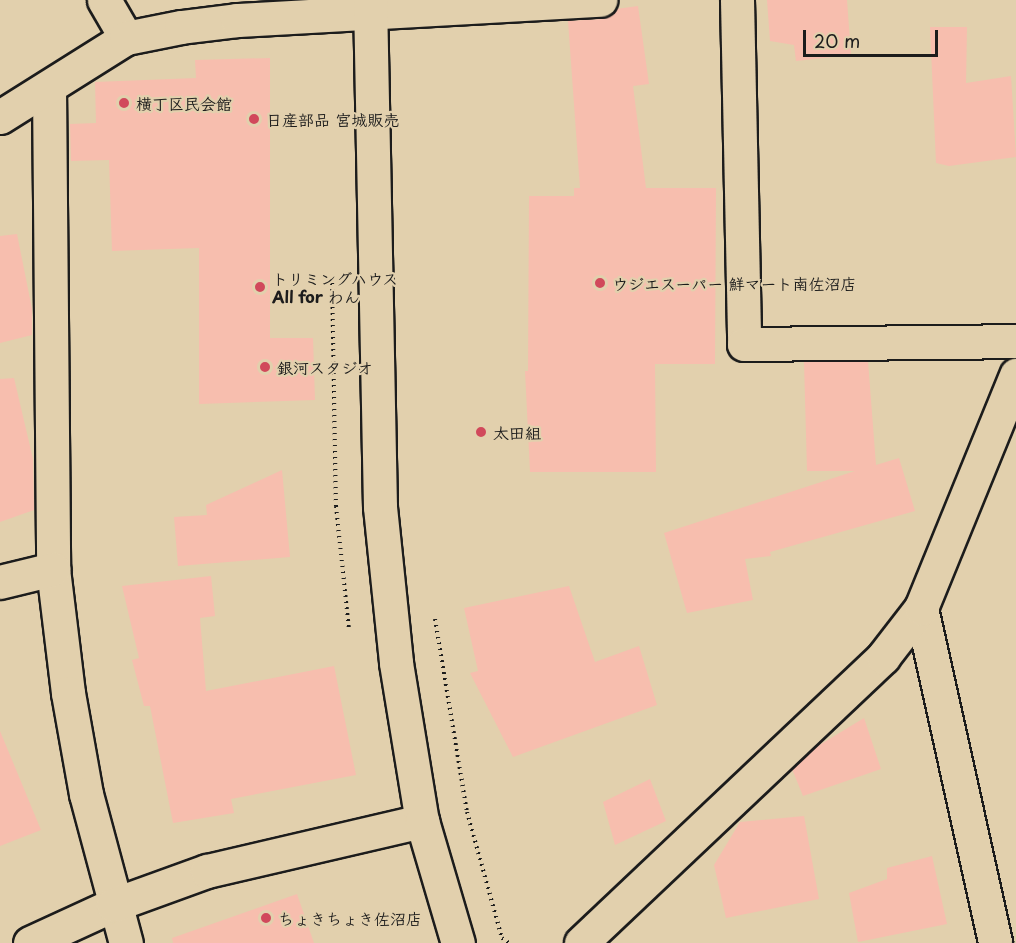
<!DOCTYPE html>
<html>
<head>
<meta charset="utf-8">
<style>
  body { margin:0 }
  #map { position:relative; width:1016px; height:943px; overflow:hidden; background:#e2d0ad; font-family:"Playpen Sans","Klee One",sans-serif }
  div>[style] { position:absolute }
  .building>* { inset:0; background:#f7beae }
  .path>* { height:4px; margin-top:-2px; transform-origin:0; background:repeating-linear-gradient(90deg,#1c1c1c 0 1.5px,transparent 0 6px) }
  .roads { filter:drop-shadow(2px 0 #1c1c1c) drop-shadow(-2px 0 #1c1c1c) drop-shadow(0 2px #1c1c1c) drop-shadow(0 -2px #1c1c1c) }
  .street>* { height:33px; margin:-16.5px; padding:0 16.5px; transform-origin:16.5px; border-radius:16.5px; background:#e2d0ad }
  .secondary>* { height:33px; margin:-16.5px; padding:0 16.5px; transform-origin:16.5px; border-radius:16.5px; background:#e2d0ad }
  .dots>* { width:16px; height:16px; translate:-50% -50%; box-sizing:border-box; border:3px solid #e2d0ad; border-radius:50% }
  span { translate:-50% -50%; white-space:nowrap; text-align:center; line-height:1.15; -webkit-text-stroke:4.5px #e2d0ad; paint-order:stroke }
  .poi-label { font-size:16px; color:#1c1c1c; font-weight:700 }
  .left { translate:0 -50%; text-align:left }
  .scale { position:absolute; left:803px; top:30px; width:135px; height:27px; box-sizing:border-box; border:3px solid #1c1c1c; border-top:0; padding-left:8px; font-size:18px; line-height:21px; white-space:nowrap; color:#1c1c1c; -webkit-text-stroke:4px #e2d0ad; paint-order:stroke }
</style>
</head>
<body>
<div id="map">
  <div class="building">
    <div style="clip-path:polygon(767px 0,847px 0,851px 55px,796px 61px,794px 45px,770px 41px)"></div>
    <div style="clip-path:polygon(638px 6px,649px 84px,633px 86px,646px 188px,716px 188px,715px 364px,655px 364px,656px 472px,530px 472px,525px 371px,528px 371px,529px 196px,574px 196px,574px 188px,580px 188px,568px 21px,602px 19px,616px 9px)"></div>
    <div style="clip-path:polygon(930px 27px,967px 27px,966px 83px,1011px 76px,1016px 157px,949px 166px,936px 163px)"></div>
    <div style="clip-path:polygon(270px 58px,270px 338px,313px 338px,315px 400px,199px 404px,199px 248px,112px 251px,109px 160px,71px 161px,70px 124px,96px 123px,95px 82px,196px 78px,195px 60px)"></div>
    <div style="clip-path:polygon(17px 234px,32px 309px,32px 335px,0 343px,0 236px)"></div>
    <div style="clip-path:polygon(868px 361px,876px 465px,899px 458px,915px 511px,770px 552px,771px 556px,745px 559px,753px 600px,687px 613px,664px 533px,855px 471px,807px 471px,804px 362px)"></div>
    <div style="clip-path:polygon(14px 378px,33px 459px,34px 510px,0 522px,0 379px)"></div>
    <div style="clip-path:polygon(282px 470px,290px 557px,178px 566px,174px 517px,207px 515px,206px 505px)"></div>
    <div style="clip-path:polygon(211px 576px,215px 616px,200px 618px,206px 691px,334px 666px,356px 775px,231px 799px,234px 813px,173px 823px,150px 706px,144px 706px,132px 660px,139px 658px,122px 586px)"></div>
    <div style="clip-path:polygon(569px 586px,595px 662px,639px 646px,657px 705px,513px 757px,470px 673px,478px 671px,464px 608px)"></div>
    <div style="clip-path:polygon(864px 718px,881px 769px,803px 796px,792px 769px,813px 749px)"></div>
    <div style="clip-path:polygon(0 731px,41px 830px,0 846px)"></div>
    <div style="clip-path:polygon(650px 779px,666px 821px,615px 845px,603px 802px)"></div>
    <div style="clip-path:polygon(804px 816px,819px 899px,726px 918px,714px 865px,740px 822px)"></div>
    <div style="clip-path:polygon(932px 856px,947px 924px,858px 942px,849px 893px,887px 879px,887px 868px)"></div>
    <div style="clip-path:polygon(297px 894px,314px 943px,173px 943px,172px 938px)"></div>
  </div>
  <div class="path">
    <div style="left:332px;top:277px;width:229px;rotate:89deg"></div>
    <div style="left:336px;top:506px;width:124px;rotate:84deg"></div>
    <div style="left:435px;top:619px;width:196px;rotate:80.6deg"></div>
    <div style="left:467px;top:812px;width:131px;rotate:74.5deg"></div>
    <div style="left:502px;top:938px;width:9px;rotate:36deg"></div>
  </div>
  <div class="roads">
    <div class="street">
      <div style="left:104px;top:0;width:44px;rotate:59.9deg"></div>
      <div style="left:737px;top:0;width:344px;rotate:88.8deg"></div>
      <div style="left:744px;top:344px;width:272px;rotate:-0.6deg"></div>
      <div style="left:49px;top:87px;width:482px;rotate:89.5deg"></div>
      <div style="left:53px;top:569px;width:125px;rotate:83.1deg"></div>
      <div style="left:68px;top:693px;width:103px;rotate:79.9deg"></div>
      <div style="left:86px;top:794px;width:154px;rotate:75deg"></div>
      <div style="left:0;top:117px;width:149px;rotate:-32.1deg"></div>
      <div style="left:126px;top:38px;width:56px;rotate:-11.3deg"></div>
      <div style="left:181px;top:27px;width:56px;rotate:-7.1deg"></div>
      <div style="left:237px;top:20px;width:364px;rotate:-3.2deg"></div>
      <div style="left:0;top:582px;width:55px;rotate:-13.8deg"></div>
      <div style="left:921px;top:608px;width:343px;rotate:77.5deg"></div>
      <div style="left:30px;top:943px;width:91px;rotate:-24.6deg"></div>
      <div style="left:113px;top:905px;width:100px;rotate:-19.9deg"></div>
      <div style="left:207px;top:871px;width:221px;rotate:-13.1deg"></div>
      <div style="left:581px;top:943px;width:416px;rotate:-43.4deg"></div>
      <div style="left:883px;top:657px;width:62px;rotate:-52.2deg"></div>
      <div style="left:921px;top:608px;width:252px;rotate:-67.8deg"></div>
    </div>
    <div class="secondary">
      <div style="left:370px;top:0;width:507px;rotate:88.87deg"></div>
      <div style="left:380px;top:507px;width:157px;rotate:84.1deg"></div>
      <div style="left:396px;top:663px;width:160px;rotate:80.7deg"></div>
      <div style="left:422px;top:821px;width:127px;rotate:73.6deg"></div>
    </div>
  </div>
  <div class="dots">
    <div style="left:124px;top:103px;background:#d1495b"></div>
    <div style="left:254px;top:119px;background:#d1495b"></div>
    <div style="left:600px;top:283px;background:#d1495b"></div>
    <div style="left:260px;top:287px;background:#d1495b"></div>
    <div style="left:265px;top:367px;background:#d1495b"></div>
    <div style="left:481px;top:432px;background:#d1495b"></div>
    <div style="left:266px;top:918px;background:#d1495b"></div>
  </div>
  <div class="poi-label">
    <span class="left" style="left:136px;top:103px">横丁区民会館</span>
    <span class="left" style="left:266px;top:119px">日産部品 宮城販売</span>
    <span class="left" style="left:272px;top:287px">トリミングハウス<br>All for わん</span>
    <span class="left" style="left:612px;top:283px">ウジエスーパー 鮮マート南佐沼店</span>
    <span class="left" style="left:277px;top:367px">銀河スタジオ</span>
    <span class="left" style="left:493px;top:432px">太田組</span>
    <span class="left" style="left:278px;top:918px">ちょきちょき佐沼店</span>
  </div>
  <div class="scale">20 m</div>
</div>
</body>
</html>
